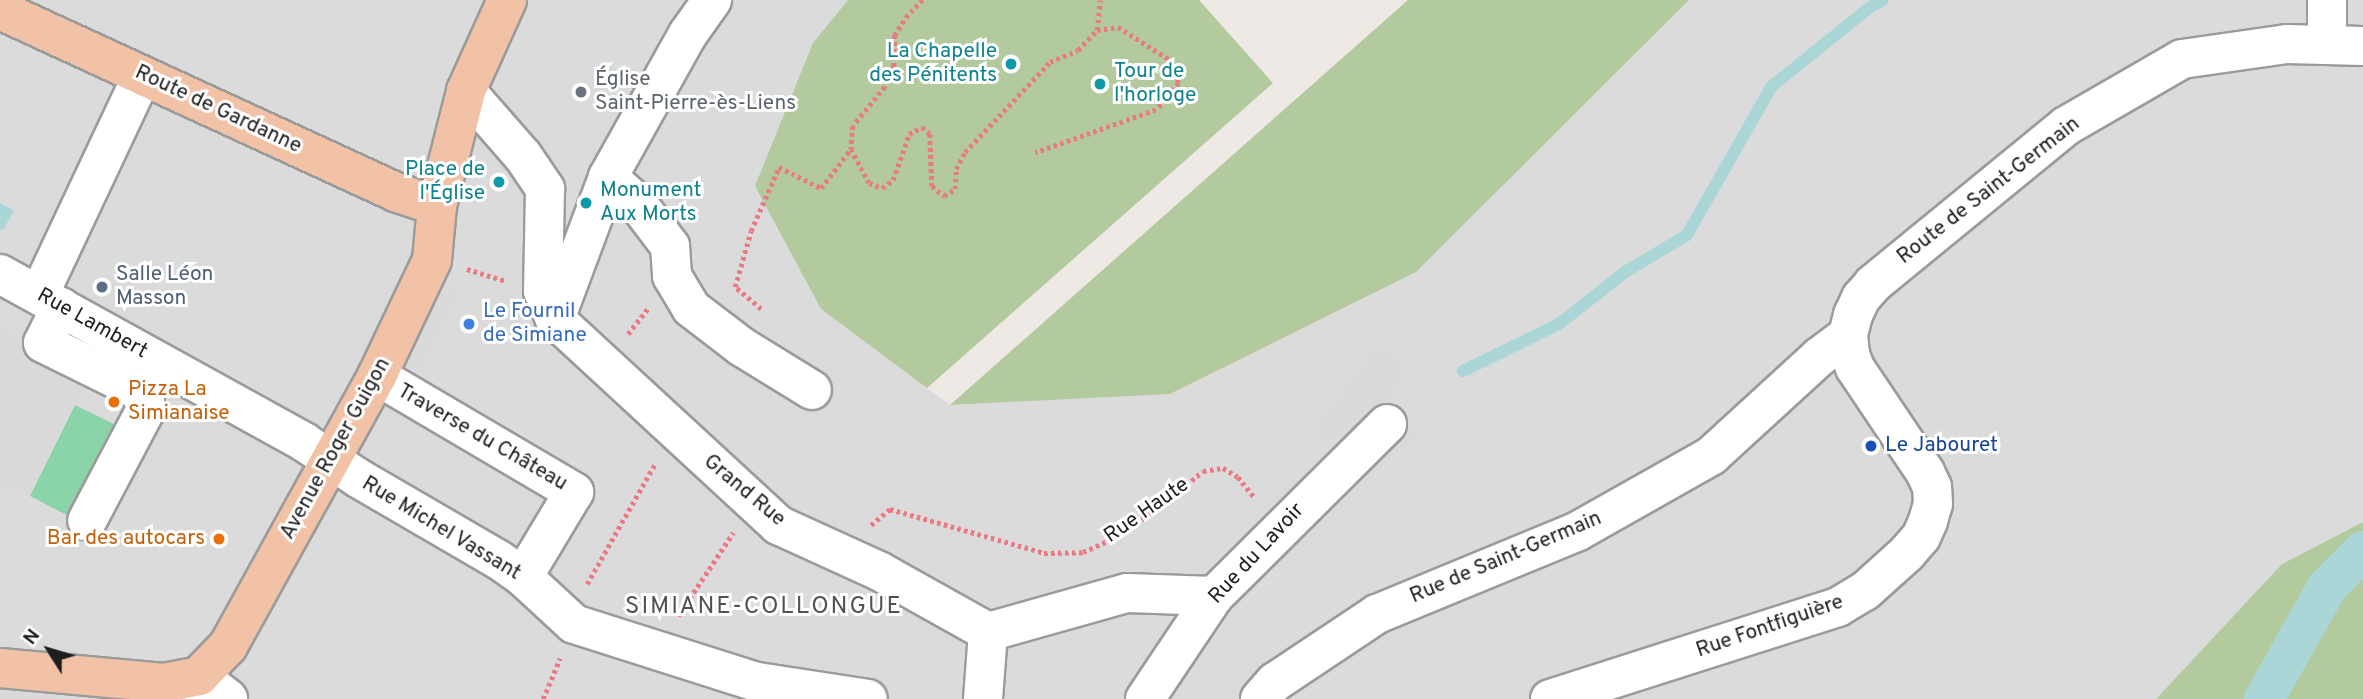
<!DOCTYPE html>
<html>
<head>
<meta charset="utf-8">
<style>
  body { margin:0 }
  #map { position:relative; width:2363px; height:699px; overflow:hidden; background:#eee9e5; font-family:Overpass,sans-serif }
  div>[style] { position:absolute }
  .residential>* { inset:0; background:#dcdbdb }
  .forest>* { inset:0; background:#b3c99e }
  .pitch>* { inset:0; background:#8bd4aa }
  .parking>* { inset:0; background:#dadada }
  .water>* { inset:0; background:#aad6d7 }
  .stream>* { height:12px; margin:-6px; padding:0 6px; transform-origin:6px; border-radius:6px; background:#aad6d7 }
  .canal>* { height:40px; margin:-20px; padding:0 20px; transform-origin:20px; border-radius:20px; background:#aad6d7 }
  .path>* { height:4.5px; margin-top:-2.25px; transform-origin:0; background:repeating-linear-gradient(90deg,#eb7984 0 3.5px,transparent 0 7px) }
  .roads { filter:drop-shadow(2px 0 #9b9b9b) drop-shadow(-2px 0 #9b9b9b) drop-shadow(0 2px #9b9b9b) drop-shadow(0 -2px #9b9b9b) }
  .minor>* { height:38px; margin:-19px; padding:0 19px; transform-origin:19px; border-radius:19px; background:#fff }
  .major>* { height:38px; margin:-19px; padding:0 19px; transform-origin:19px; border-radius:19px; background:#f2c2a6 }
  .dots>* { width:19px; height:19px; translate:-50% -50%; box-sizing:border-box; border:4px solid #fff; border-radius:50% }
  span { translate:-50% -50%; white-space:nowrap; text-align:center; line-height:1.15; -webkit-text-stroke:6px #fff; paint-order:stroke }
  .culture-label { font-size:21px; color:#0d838f }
  .right { translate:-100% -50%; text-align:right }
  .left { translate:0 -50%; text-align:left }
  .worship-label { font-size:21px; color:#5b616d }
  .street-label { font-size:21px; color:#1e1e1e }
  .service-label { font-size:21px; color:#4e5e75 }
  .shop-label { font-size:21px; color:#366cbe }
  .food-label { font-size:21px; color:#c56008 }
  .transit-label { font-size:21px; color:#164399 }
  .quarter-label { font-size:24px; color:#515151; letter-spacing:2px }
  .north { position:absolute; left:14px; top:615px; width:70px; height:70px; -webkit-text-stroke:5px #fff; paint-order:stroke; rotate:307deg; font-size:19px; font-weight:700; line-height:28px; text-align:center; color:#1e1e1e }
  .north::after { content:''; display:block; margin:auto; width:24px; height:32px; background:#1e1e1e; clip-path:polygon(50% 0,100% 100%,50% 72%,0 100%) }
</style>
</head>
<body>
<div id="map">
  <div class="residential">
    <div style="clip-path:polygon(0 0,848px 0,813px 44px,821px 309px,950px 405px,1170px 394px,1416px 272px,1689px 0,2363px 0,2363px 522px,2282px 564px,2156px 699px,0 699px)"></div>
  </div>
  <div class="forest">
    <div style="clip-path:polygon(848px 0,1199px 0,1273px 83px,927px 388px,821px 309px,755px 186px,813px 43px)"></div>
    <div style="clip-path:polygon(1408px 0,1689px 0,1416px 272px,1170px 394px,950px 405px)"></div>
    <div style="clip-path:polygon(2363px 522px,2363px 699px,2156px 699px,2282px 564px)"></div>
  </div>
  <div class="pitch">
    <div style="clip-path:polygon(75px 405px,122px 428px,76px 520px,30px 496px)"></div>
  </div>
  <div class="parking">
    <div style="clip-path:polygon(441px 278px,463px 289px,415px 383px,394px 373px)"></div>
    <div style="clip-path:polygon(0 325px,88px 378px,29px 496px,0 485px)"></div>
    <div style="clip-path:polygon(1378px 346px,1407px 370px,1385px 404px,1418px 435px,1295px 551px,1266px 503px,1333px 453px,1312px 431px)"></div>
    <div style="clip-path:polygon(0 691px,67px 699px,0 699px)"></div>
  </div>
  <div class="water">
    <div style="clip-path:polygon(0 203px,14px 211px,3px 230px,0 229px)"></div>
  </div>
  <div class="stream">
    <div style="left:1463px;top:371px;width:107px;rotate:-26.1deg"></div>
    <div style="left:1559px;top:324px;width:84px;rotate:-38.2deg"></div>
    <div style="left:1625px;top:272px;width:72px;rotate:-30.8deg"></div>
    <div style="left:1687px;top:235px;width:170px;rotate:-60.4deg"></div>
    <div style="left:1771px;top:87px;width:126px;rotate:-38.9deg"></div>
    <div style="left:1869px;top:8px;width:16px;rotate:-30deg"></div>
  </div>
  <div class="canal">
    <div style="left:2264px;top:699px;width:129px;rotate:-60.6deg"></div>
    <div style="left:2327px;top:587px;width:51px;rotate:-45deg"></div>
  </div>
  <div class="path">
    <div style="left:923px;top:0;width:21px;rotate:135deg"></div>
    <div style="left:908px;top:15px;width:24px;rotate:123deg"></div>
    <div style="left:895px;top:35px;width:32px;rotate:92deg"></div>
    <div style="left:894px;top:67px;width:22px;rotate:114deg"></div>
    <div style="left:885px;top:87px;width:50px;rotate:129.4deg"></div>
    <div style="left:853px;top:126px;width:23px;rotate:95deg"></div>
    <div style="left:851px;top:149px;width:38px;rotate:62deg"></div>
    <div style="left:869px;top:183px;width:14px;rotate:21deg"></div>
    <div style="left:882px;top:188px;width:14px;rotate:-36deg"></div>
    <div style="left:893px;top:180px;width:49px;rotate:-70.8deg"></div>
    <div style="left:909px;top:134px;width:15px;rotate:-28deg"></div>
    <div style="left:922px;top:127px;width:11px;rotate:41deg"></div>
    <div style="left:930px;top:134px;width:52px;rotate:87.8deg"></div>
    <div style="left:932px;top:186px;width:16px;rotate:40deg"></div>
    <div style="left:944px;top:196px;width:13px;rotate:-32deg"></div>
    <div style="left:955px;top:189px;width:20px;rotate:-87deg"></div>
    <div style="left:956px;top:169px;width:19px;rotate:-62deg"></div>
    <div style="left:965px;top:152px;width:124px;rotate:-46.6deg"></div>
    <div style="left:1050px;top:62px;width:30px;rotate:-23deg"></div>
    <div style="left:1078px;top:50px;width:28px;rotate:-46deg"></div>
    <div style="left:1097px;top:30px;width:21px;rotate:-8deg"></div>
    <div style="left:1118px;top:27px;width:62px;rotate:32.4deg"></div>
    <div style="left:1170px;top:60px;width:25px;rotate:69deg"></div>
    <div style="left:1179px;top:83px;width:35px;rotate:130deg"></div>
    <div style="left:1156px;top:110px;width:128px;rotate:160.4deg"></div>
    <div style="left:1097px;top:30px;width:30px;rotate:-84deg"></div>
    <div style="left:467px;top:269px;width:41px;rotate:17.1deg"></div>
    <div style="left:761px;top:309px;width:34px;rotate:-140deg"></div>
    <div style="left:735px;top:287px;width:58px;rotate:-74.1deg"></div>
    <div style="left:751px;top:231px;width:70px;rotate:-66.4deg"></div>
    <div style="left:779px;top:167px;width:47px;rotate:26.6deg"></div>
    <div style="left:821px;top:188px;width:49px;rotate:-52.4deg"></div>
    <div style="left:628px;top:334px;width:33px;rotate:-52deg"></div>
    <div style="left:871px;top:525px;width:25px;rotate:-40deg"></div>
    <div style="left:890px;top:509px;width:160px;rotate:15.9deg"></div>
    <div style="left:1044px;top:553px;width:39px;rotate:-1deg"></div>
    <div style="left:1083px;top:552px;width:39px;rotate:-24deg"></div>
    <div style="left:1119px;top:536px;width:63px;rotate:-36deg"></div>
    <div style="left:1170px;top:499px;width:43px;rotate:-40.3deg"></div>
    <div style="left:1203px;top:471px;width:20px;rotate:-9deg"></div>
    <div style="left:1223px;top:468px;width:17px;rotate:31deg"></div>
    <div style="left:1238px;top:477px;width:28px;rotate:51deg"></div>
    <div style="left:587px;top:584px;width:138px;rotate:-60.5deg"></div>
    <div style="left:678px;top:616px;width:100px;rotate:-56.5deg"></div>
    <div style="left:543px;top:699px;width:44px;rotate:-67.5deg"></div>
  </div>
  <div class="roads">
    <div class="minor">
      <div style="left:2327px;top:45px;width:45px;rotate:-90deg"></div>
      <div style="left:466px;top:91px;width:86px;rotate:48.8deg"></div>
      <div style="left:523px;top:156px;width:40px;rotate:56deg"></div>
      <div style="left:545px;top:189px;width:102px;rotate:91.1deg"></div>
      <div style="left:543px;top:291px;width:30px;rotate:67deg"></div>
      <div style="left:555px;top:319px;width:304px;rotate:42.7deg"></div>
      <div style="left:778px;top:525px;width:111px;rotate:24.5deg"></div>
      <div style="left:879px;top:571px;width:125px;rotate:29.2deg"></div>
      <div style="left:988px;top:632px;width:144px;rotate:-15.7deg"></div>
      <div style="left:1127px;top:593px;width:87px;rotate:2deg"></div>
      <div style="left:608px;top:177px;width:40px;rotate:42deg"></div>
      <div style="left:638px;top:204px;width:53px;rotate:52.7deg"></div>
      <div style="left:670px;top:246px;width:30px;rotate:86deg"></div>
      <div style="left:672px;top:276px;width:37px;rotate:59deg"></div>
      <div style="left:691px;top:308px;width:64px;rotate:37.4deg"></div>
      <div style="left:742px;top:347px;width:82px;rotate:31.6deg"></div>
      <div style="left:0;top:274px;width:347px;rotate:28.9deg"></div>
      <div style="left:304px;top:442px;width:65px;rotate:33.7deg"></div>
      <div style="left:358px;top:478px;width:163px;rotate:30.2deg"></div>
      <div style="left:499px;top:560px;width:29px;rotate:35deg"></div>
      <div style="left:523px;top:577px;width:69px;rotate:42.7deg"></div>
      <div style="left:574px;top:624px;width:192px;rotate:17.6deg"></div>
      <div style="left:757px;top:682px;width:112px;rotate:8.7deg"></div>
      <div style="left:39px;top:295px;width:242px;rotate:-64.8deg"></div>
      <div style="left:61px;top:307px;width:40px;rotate:116.6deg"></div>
      <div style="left:43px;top:343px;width:104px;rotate:26.3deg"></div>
      <div style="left:136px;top:389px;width:14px;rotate:51deg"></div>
      <div style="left:145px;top:400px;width:11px;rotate:90deg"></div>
      <div style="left:145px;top:411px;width:124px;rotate:117.8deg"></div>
      <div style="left:555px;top:319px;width:152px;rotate:-69.5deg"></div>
      <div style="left:608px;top:177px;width:164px;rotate:-60.8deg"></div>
      <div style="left:688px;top:34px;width:42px;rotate:-54.8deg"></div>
      <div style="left:377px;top:376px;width:229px;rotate:30.5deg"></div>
      <div style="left:574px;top:492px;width:99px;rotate:121deg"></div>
      <div style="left:187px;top:699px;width:26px;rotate:-62deg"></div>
      <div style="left:199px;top:676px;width:37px;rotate:38deg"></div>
      <div style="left:983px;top:699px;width:67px;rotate:-85.7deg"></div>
      <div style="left:1145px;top:699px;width:124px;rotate:-56.2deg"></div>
      <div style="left:1214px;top:596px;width:244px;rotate:-44.8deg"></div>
      <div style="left:1260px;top:699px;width:23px;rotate:-49deg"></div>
      <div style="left:1275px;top:682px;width:123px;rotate:-33.7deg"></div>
      <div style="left:1377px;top:614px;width:217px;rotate:-22.4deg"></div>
      <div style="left:1578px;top:531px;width:153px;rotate:-29.4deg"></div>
      <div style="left:1711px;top:456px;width:147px;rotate:-42.5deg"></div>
      <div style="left:1819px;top:357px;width:36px;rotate:-37deg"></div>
      <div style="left:1550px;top:699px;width:302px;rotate:-17.7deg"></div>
      <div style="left:1838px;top:607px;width:31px;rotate:-31deg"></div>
      <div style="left:1865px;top:591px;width:57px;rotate:-42.1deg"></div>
      <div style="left:1907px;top:553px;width:21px;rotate:-49deg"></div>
      <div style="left:1921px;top:537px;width:17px;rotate:-66deg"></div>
      <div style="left:1928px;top:521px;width:18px;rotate:-74deg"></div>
      <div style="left:1933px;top:504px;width:17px;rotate:-93deg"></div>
      <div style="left:1932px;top:487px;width:17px;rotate:-115deg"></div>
      <div style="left:1925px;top:472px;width:125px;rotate:-123.9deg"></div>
      <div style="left:1855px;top:368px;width:15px;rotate:-110deg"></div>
      <div style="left:1850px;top:354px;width:19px;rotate:-96deg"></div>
      <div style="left:1848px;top:335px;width:21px;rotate:-76deg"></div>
      <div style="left:1853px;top:315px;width:19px;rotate:-65deg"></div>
      <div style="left:1861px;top:298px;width:18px;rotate:-49deg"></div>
      <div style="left:1873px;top:284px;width:249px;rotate:-39.3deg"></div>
      <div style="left:2066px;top:126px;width:134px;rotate:-30deg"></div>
      <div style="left:2182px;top:59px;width:106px;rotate:-8.1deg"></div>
      <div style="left:2287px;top:44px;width:76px;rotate:1.5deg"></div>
    </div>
    <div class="major">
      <div style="left:0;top:10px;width:435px;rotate:24.7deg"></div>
      <div style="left:395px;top:192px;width:44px;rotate:18.4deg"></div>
      <div style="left:0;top:668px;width:165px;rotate:5.2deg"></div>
      <div style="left:164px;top:683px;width:36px;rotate:-11deg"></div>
      <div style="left:199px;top:676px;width:42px;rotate:-46deg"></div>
      <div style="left:228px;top:646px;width:308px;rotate:-61.1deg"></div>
      <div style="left:377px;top:376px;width:128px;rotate:-64.6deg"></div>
      <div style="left:432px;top:260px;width:54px;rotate:-84.7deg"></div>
      <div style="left:437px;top:206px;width:119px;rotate:-75.8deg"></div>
      <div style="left:466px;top:91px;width:100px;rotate:-65.7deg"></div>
    </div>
  </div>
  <div class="dots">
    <div style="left:1011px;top:64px;background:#0f9aa8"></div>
    <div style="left:1100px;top:84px;background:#0f9aa8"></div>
    <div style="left:581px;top:92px;background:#6b7280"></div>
    <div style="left:499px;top:182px;background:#0f9aa8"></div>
    <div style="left:586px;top:203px;background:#0f9aa8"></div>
    <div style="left:102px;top:287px;background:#5c6f8a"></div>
    <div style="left:469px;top:324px;background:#3f7fe0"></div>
    <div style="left:114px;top:402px;background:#e8710a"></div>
    <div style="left:1871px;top:446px;background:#1a4fb4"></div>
    <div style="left:219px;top:539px;background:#e8710a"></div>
  </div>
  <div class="culture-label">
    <span class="right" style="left:997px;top:64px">La Chapelle<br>des Pénitents</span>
    <span class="left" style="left:1114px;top:84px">Tour de<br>l'horloge</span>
    <span class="right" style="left:485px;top:182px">Place de<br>l'Église</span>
    <span class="left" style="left:600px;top:203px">Monument<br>Aux Morts</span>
  </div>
  <div class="worship-label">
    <span class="left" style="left:595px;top:92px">Église<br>Saint-Pierre-ès-Liens</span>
  </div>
  <div class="street-label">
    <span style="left:218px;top:110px;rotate:25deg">Route de Gardanne</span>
    <span style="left:1989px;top:191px;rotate:-38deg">Route de Saint-Germain</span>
    <span style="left:92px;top:324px;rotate:29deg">Rue Lambert</span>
    <span style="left:482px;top:438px;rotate:30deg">Traverse du Château</span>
    <span style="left:336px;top:449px;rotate:-61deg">Avenue Roger Guigon</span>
    <span style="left:744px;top:491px;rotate:40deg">Grand Rue</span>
    <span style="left:1147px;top:511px;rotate:-35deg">Rue Haute</span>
    <span style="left:441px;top:529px;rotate:31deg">Rue Michel Vassant</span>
    <span style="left:1257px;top:554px;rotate:-47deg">Rue du Lavoir</span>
    <span style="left:1506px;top:558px;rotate:-23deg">Rue de Saint-Germain</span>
    <span style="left:1770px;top:627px;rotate:-19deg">Rue Fontfiguière</span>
  </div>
  <div class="service-label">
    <span class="left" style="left:116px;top:287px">Salle Léon<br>Masson</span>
  </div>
  <div class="shop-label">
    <span class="left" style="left:483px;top:324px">Le Fournil<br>de Simiane</span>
  </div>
  <div class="food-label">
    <span class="left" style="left:128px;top:402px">Pizza La<br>Simianaise</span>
    <span class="right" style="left:205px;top:539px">Bar des autocars</span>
  </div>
  <div class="transit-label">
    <span class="left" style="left:1885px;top:446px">Le Jabouret</span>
  </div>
  <div class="quarter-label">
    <span style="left:764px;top:608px">SIMIANE-COLLONGUE</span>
  </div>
  <div class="north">N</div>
</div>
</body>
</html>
